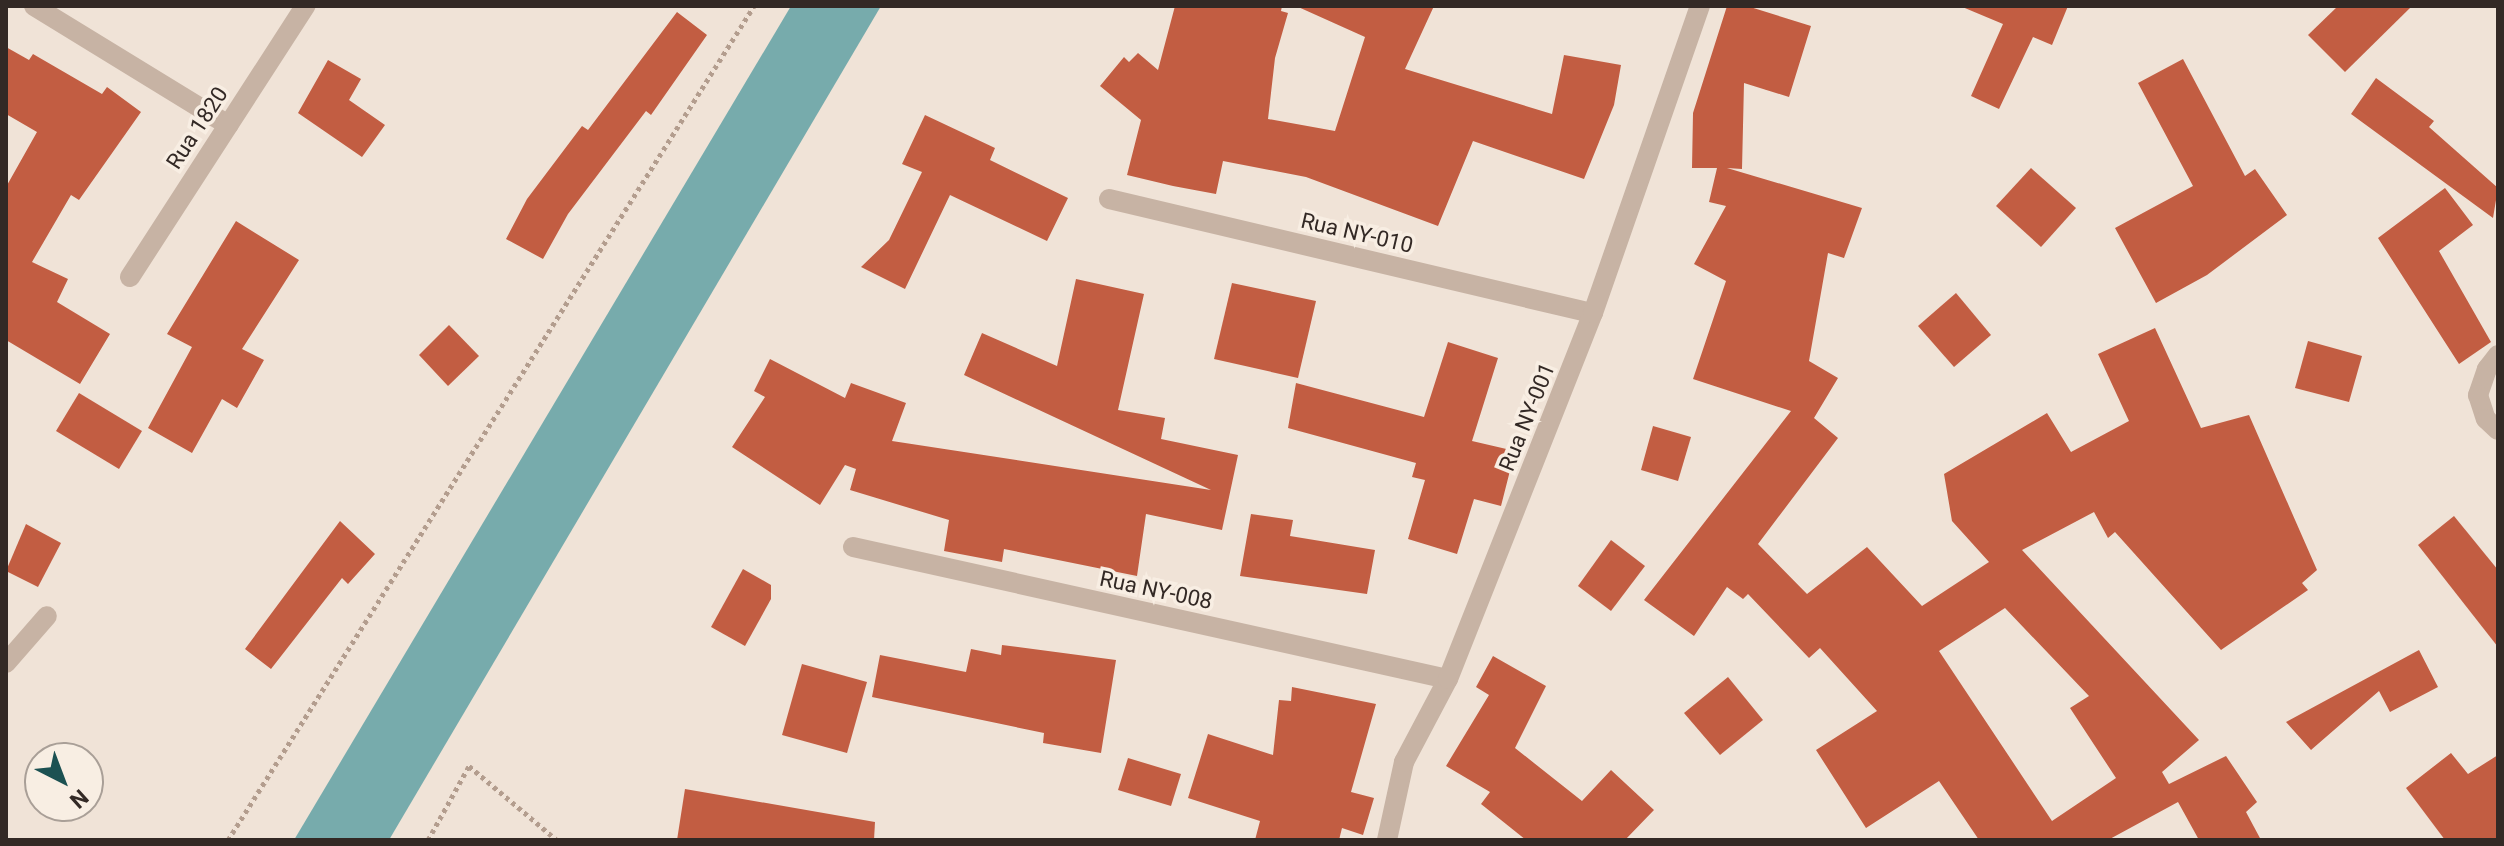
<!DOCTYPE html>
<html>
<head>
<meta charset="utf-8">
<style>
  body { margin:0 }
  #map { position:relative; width:2504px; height:846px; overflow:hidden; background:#f0e3d7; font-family:Roboto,sans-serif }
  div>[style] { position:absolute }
  .water>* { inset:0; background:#77abac }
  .building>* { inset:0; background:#c25d42 }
  .path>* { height:5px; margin-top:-2.5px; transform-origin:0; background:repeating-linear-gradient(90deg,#b39d8e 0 4px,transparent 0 8px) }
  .minor>* { height:20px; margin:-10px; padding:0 10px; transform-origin:10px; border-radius:10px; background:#c7b3a4 }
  span { translate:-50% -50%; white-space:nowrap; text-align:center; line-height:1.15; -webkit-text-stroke:7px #f8eee3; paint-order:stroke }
  .street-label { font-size:22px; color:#332925 }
  .frame { position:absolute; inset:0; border:8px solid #332925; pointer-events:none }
  .north { position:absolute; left:24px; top:742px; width:80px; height:80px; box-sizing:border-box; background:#f8eee3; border:2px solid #a99f97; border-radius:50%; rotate:138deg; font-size:22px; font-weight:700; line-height:32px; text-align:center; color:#332925 }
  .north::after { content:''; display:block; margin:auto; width:28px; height:36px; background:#1c5152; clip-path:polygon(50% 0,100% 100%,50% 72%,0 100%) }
</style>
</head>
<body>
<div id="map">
  <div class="water">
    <div style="clip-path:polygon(791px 6px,881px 6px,389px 840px,294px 840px)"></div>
  </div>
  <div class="building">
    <div style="clip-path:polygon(1175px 6px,1282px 6px,1281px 11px,1288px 13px,1275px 58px,1268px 119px,1335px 131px,1365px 37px,1296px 6px,1434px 6px,1405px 69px,1552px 114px,1564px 55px,1621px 65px,1614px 105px,1584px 179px,1473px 141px,1438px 226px,1306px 177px,1223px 161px,1216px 194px,1173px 186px,1127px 175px,1141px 120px,1100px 86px,1124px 57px,1129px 62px,1138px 53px,1158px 70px)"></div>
    <div style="clip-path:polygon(evenodd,1727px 6px,1747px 6px,1811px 26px,1789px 97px,1744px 83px,1742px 169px,1727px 168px,1862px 208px,1844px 258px,1828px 253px,1809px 361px,1838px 378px,1814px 418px,1838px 438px,1758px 544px,1807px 594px,1867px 547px,1922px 606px,1989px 562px,1952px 521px,1944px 474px,2047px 413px,2071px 452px,2129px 421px,2098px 354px,2155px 328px,2201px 428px,2249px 415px,2317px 570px,2302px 583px,2308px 590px,2221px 650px,2115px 532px,2108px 538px,2094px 512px,2022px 550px,2199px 740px,2162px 772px,2169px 784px,2226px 756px,2257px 802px,2246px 812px,2261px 840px,2199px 840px,2178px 802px,2108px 840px,1979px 840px,1939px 781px,1866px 828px,1816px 750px,1877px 711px,1820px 648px,1809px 658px,1748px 594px,1743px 599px,1727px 587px,1694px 636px,1644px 600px,1791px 411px,1693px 379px,1726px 281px,1694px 264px,1726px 206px,1709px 202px,1717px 168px,1692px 168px,1693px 113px,1727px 6px,2005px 608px,2089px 696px,2070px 708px,2116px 778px,2052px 821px,1939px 651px,2005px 608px)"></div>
    <div style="clip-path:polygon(1960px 6px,2068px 6px,2052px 45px,2033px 37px,1999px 109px,1971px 96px,2003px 24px)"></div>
    <div style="clip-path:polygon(2338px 6px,2412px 6px,2345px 72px,2308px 35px)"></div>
    <div style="clip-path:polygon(677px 12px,707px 35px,651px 115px,646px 111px,568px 214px,543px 259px,506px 239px,527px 199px,582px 126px,588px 130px)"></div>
    <div style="clip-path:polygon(6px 47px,29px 60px,33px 54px,102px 94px,107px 87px,141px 112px,79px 200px,71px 195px,32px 262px,68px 279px,57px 302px,110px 334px,80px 384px,6px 340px,6px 187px,37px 132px,6px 114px)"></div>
    <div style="clip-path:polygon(2183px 59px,2245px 176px,2255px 169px,2287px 215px,2207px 275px,2156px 303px,2115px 228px,2193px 186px,2138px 83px)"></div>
    <div style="clip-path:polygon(328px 60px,361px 79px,349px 100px,385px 125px,362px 157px,298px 113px)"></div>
    <div style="clip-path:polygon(2376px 78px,2434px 121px,2429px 127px,2498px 188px,2493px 218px,2351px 114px)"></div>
    <div style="clip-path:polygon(925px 115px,995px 148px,990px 160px,1068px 198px,1047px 241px,950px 195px,905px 289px,861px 267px,889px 240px,922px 172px,902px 164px)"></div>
    <div style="clip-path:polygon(2031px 168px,2076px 208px,2041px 247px,1996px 206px)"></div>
    <div style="clip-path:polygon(2445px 188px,2473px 225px,2439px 251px,2491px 342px,2459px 364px,2378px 238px)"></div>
    <div style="clip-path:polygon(236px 221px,299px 260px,242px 349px,264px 360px,237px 408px,222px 399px,192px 453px,148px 428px,192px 347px,167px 334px)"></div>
    <div style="clip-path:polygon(1076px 279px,1144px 294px,1118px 410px,1165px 418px,1161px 439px,1238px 455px,1222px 530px,1146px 514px,1137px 576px,1004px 549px,1002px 562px,944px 551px,949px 520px,850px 490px,856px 469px,845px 465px,820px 505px,732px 447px,765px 397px,754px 391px,770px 359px,845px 398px,851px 383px,906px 403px,892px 441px,1211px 490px,964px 375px,982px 333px,1057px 366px)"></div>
    <div style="clip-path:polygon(1232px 283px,1316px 301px,1298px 378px,1214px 359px)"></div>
    <div style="clip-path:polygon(1956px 293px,1991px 335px,1954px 367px,1918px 326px)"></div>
    <div style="clip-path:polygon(449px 325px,479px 356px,448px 386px,419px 355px)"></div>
    <div style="clip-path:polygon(2308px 341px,2362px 356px,2349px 402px,2295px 388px)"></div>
    <div style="clip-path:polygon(1448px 342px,1498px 358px,1472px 441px,1515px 451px,1501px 506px,1474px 499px,1457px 554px,1408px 539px,1425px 480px,1412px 477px,1416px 463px,1288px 428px,1296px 383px,1424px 417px)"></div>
    <div style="clip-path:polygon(79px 393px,142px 431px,119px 469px,56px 431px)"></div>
    <div style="clip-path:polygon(1653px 426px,1691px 437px,1678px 481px,1641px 470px)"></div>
    <div style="clip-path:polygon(1251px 514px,1293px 520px,1290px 536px,1375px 550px,1367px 594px,1240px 576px)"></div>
    <div style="clip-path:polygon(2454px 516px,2498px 570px,2498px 647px,2418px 545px)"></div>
    <div style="clip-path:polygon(340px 521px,375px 554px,348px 584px,342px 578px,271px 669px,245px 649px)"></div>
    <div style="clip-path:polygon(26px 524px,61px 543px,38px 587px,6px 571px)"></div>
    <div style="clip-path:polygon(1611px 540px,1645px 566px,1611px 611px,1578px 586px)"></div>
    <div style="clip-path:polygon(743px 569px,771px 585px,771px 599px,745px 646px,711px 627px)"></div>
    <div style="clip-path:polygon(1002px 645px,1116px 660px,1101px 753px,1043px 743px,1044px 733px,872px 697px,880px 655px,966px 672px,971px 649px,1001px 655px)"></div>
    <div style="clip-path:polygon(2419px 650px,2438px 687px,2390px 712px,2379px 691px,2311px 750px,2286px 722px)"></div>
    <div style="clip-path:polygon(1493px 656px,1546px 686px,1515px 748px,1582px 801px,1611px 770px,1654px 810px,1625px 840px,1526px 840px,1481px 804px,1490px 792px,1446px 766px,1489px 695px,1476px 687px)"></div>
    <div style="clip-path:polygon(802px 664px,867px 682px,847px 753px,782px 735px)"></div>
    <div style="clip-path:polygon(1728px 677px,1763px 720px,1720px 755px,1684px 713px)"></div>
    <div style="clip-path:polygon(1292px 687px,1376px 704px,1351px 792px,1374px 798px,1363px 835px,1342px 828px,1339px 840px,1255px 840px,1260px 821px,1188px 798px,1208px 734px,1273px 755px,1279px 700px,1291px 701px)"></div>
    <div style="clip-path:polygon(2451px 753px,2468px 774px,2498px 755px,2498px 840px,2445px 840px,2406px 788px)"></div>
    <div style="clip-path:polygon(1128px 758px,1181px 774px,1171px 806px,1118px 790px)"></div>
    <div style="clip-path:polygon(685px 789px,875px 822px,874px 840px,677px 840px)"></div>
  </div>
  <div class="path">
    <div style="left:228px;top:840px;width:986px;rotate:-57.76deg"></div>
    <div style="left:428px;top:840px;width:85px;rotate:-61deg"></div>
    <div style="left:469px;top:766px;width:115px;rotate:40.1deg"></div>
  </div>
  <div class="minor">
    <div style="left:34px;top:6px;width:228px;rotate:31.5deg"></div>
    <div style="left:1109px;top:199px;width:497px;rotate:13.3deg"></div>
    <div style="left:130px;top:277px;width:323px;rotate:-57.1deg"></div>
    <div style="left:2498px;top:355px;width:18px;rotate:128deg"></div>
    <div style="left:2487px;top:369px;width:28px;rotate:109deg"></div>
    <div style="left:2478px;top:395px;width:25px;rotate:72deg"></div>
    <div style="left:2486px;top:419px;width:16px;rotate:43deg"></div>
    <div style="left:853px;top:547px;width:609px;rotate:12.51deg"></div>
    <div style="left:6px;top:663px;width:62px;rotate:-48.9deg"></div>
    <div style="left:1387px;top:840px;width:80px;rotate:-77.7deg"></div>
    <div style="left:1404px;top:762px;width:94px;rotate:-62.1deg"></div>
    <div style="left:1448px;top:679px;width:394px;rotate:-68.4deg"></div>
    <div style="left:1593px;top:313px;width:325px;rotate:-70.8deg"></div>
  </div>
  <div class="street-label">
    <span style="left:197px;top:128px;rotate:-57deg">Rua 1820</span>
    <span style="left:1357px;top:233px;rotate:13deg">Rua NY-010</span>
    <span style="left:1527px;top:417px;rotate:-68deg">Rua NY-001</span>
    <span style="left:1156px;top:590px;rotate:12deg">Rua NY-008</span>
  </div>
  <div class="frame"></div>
  <div class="north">N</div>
</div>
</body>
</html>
